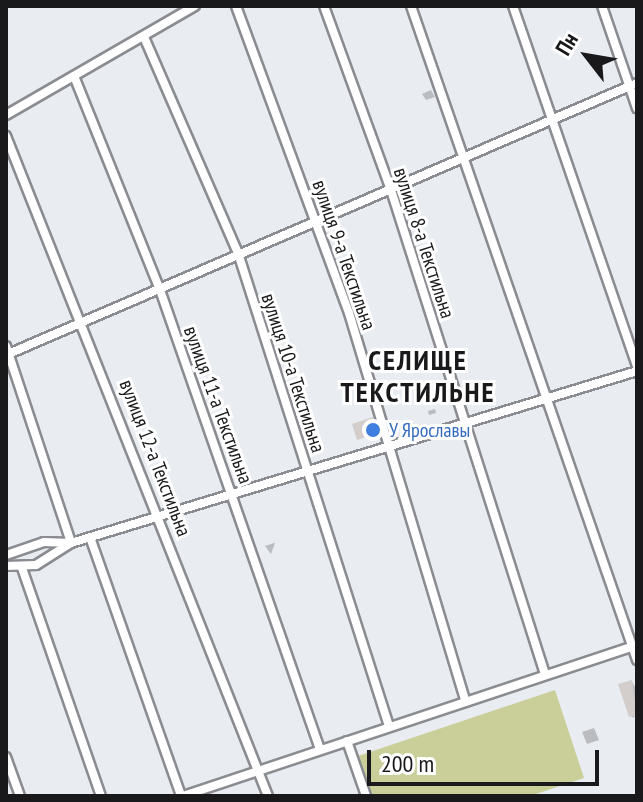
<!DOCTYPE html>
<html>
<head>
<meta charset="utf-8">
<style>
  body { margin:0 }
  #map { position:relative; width:643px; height:802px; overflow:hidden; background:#e9ecf1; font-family:"PT Sans Narrow",sans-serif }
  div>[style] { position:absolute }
  .green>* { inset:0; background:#cacf9a }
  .shadow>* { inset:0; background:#0003 }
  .building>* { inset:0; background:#d3cdcc }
  .roads { filter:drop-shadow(2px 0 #8a8c91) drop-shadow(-2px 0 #8a8c91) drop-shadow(0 2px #8a8c91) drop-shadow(0 -2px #8a8c91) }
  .minor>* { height:8px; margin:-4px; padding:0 4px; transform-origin:4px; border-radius:4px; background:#fff }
  .dots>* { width:22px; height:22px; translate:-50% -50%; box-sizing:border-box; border:4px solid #fff; border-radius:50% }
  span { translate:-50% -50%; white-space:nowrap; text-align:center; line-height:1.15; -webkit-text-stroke:6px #fff; paint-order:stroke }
  .street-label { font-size:20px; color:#19191b }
  .shop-label { font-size:20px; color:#366cbe }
  .left { translate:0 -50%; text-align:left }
  .district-label { font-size:28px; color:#19191b; font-weight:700; letter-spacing:2px }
  .frame { position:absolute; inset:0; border:8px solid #19191b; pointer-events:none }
  .north { position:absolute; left:547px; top:16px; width:80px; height:80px; -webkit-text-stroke:6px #fff; paint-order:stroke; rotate:301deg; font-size:22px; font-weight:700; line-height:32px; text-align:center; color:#19191b }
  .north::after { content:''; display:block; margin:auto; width:28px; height:36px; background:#19191b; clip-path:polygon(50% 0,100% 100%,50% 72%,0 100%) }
  .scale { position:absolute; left:367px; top:750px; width:232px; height:36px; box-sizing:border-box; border:4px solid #19191b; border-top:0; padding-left:10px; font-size:24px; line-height:28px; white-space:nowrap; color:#19191b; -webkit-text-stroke:6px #fff; paint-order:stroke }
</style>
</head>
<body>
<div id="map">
  <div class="green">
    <div style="clip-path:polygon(555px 690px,584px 778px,530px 796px,372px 796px,358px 756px)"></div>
  </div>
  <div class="shadow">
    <div style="clip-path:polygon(431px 90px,435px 97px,426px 100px,422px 94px)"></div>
    <div style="clip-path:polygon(435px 409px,436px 413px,429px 415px,428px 411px)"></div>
    <div style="clip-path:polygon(274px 543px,275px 543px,271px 554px,265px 546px)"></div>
    <div style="clip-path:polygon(632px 682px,637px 690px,634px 718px,631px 716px)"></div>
    <div style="clip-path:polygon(594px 728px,599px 740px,587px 744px,582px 732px)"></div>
  </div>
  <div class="building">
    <div style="clip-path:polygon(373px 417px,378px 433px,357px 440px,352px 424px)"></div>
    <div style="clip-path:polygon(632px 680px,637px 715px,629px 717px,618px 684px)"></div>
  </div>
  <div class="roads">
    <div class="minor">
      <div style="left:236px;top:6px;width:327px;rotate:69.8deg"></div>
      <div style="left:349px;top:313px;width:406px;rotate:73.3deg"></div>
      <div style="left:324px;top:6px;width:193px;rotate:70deg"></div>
      <div style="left:390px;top:187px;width:511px;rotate:72.35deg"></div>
      <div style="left:411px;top:6px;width:692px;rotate:70.94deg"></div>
      <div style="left:513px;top:6px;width:381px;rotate:71deg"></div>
      <div style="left:602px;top:6px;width:108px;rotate:71.1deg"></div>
      <div style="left:144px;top:37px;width:236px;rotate:66.5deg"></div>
      <div style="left:238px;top:253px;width:497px;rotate:72.3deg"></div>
      <div style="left:74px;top:76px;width:227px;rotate:68.1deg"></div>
      <div style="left:159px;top:287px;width:490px;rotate:70.8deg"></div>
      <div style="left:6px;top:115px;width:218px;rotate:-30deg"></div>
      <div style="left:6px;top:136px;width:710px;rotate:68.35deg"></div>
      <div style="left:6px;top:346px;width:207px;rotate:71.7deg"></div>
      <div style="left:71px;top:543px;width:27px;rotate:-178deg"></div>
      <div style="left:44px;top:542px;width:40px;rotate:161.1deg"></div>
      <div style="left:6px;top:355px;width:687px;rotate:-23.32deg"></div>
      <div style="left:91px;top:540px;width:271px;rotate:70.6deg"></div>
      <div style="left:6px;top:566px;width:30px;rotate:-2deg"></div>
      <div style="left:36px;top:565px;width:41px;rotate:-32.2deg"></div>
      <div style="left:71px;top:543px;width:592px;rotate:-16.9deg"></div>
      <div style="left:22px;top:568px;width:241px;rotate:70.9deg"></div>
      <div style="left:347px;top:741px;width:58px;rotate:70.9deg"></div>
      <div style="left:6px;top:757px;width:41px;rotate:70.3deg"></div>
      <div style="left:183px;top:796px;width:478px;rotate:-18.4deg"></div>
    </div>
  </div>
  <div class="dots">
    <div style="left:373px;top:430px;background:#3f7fe0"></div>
  </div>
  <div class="street-label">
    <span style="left:424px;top:243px;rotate:72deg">вулиця 8-а Текстильна</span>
    <span style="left:344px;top:255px;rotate:71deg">вулиця 9-а Текстильна</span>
    <span style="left:293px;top:373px;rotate:72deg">вулиця 10-а Текстильна</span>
    <span style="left:218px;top:405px;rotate:70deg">вулиця 11-а Текстильна</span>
    <span style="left:155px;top:458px;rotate:69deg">вулиця 12-а Текстильна</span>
  </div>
  <div class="shop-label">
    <span class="left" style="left:389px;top:430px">У Ярославы</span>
  </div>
  <div class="district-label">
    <span style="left:418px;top:376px">СЕЛИЩЕ<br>ТЕКСТИЛЬНЕ</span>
  </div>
  <div class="frame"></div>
  <div class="north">Пн</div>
  <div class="scale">200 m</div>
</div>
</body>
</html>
